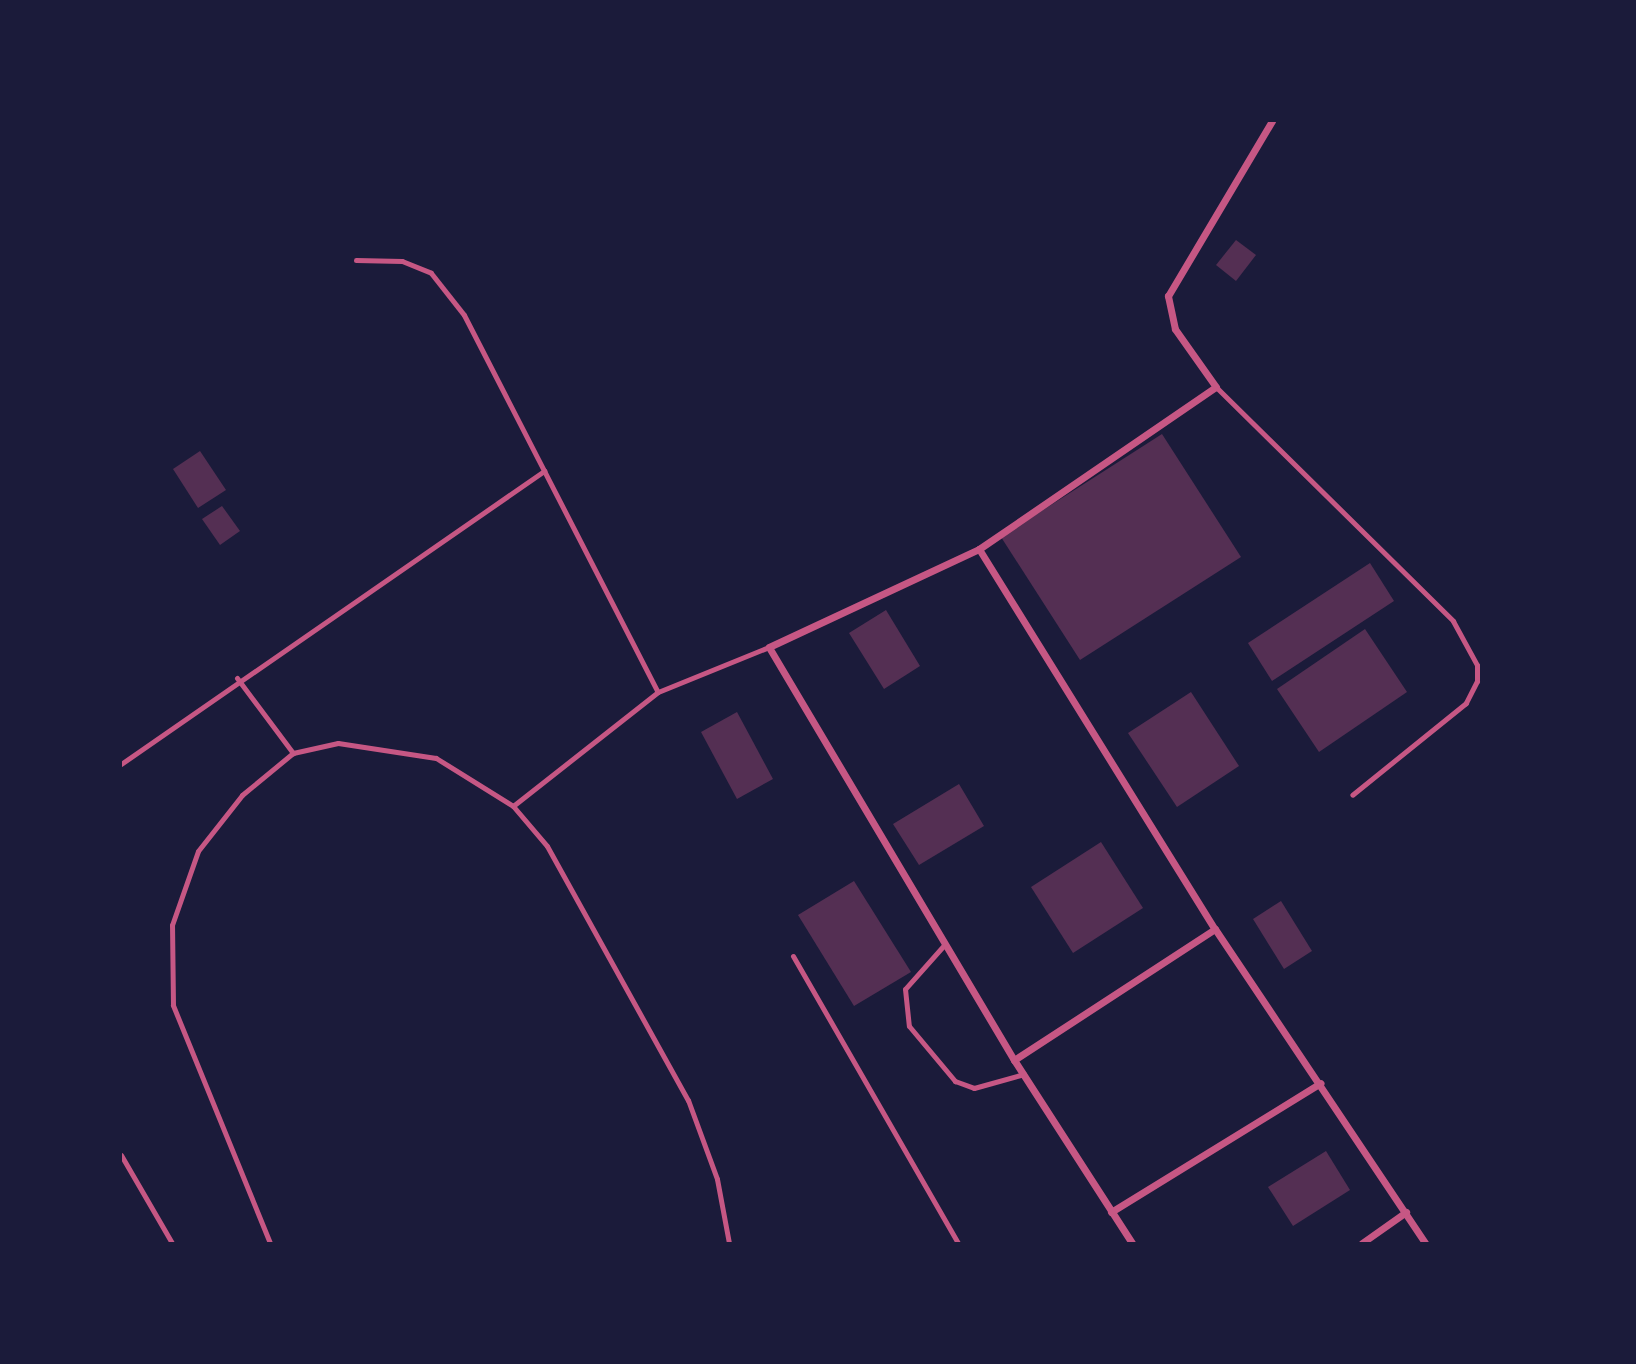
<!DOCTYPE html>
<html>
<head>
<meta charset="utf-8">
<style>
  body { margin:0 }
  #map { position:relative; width:1636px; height:1364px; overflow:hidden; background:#1b1b3a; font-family:"Golos Text",sans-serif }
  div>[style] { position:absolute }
  .building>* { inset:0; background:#542f53 }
  .service>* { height:5px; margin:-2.5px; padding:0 2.5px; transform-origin:2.5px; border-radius:2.5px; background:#c65784 }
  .minor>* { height:7px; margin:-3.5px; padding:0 3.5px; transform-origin:3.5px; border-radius:3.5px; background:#c65784 }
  span { translate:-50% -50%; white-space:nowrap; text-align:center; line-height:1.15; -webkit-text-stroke:6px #1b1b3a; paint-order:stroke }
  .frame { position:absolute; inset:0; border:122px solid #1b1b3a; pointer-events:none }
</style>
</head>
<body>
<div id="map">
  <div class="building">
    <div style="clip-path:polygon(1236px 240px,1256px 255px,1236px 281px,1216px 265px)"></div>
    <div style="clip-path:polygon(1162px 434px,1241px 557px,1080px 660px,1001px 537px)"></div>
    <div style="clip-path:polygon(200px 451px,226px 490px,198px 508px,173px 469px)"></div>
    <div style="clip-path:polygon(222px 506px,240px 531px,220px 545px,202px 519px)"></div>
    <div style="clip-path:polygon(1370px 563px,1394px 601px,1272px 681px,1248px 643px)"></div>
    <div style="clip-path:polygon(886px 610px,920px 666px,884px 689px,849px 633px)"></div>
    <div style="clip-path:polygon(1365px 629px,1407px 692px,1319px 752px,1277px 689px)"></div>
    <div style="clip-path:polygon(1191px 692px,1239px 766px,1177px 807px,1128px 733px)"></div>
    <div style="clip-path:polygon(737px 712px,773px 779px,737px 799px,701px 732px)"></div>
    <div style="clip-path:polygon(959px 784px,984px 826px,919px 865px,893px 824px)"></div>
    <div style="clip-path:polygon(1101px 842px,1143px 908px,1073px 953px,1031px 887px)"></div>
    <div style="clip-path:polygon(854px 881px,911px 972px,854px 1006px,798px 915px)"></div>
    <div style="clip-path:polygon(1281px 901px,1312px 951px,1284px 969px,1253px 919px)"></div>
    <div style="clip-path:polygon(1326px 1151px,1350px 1190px,1293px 1226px,1268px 1187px)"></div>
  </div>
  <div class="service">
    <div style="left:356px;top:260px;width:46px;rotate:1.2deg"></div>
    <div style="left:402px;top:261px;width:31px;rotate:22deg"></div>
    <div style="left:431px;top:273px;width:53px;rotate:51.8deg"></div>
    <div style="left:464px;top:315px;width:424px;rotate:62.8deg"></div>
    <div style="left:1216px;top:387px;width:333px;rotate:44.6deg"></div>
    <div style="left:1453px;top:621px;width:50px;rotate:61.4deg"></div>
    <div style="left:1477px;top:665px;width:16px;rotate:90deg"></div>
    <div style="left:1477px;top:681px;width:25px;rotate:117deg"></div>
    <div style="left:1466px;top:703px;width:146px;rotate:141.1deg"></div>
    <div style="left:237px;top:678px;width:94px;rotate:53.3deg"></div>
    <div style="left:121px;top:764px;width:515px;rotate:-34.71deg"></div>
    <div style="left:513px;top:806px;width:184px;rotate:-38.2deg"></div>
    <div style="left:658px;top:692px;width:120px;rotate:-22.1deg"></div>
    <div style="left:945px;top:944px;width:60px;rotate:131.6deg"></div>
    <div style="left:905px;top:989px;width:37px;rotate:84deg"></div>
    <div style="left:909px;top:1026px;width:72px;rotate:50.1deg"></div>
    <div style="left:955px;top:1081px;width:20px;rotate:20deg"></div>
    <div style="left:974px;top:1088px;width:52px;rotate:-15.6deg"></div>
    <div style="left:793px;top:956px;width:331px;rotate:60.1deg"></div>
    <div style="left:121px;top:1155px;width:102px;rotate:59.9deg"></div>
    <div style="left:270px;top:1243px;width:257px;rotate:-112.2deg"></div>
    <div style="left:173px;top:1005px;width:80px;rotate:-90.7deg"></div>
    <div style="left:172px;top:925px;width:78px;rotate:-70.6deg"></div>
    <div style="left:198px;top:851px;width:71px;rotate:-51.8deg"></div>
    <div style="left:242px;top:795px;width:66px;rotate:-39.5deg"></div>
    <div style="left:293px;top:753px;width:46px;rotate:-12.5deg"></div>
    <div style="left:338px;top:743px;width:99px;rotate:8.7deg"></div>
    <div style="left:436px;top:758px;width:91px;rotate:31.9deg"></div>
    <div style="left:513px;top:806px;width:52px;rotate:49.6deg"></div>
    <div style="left:547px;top:846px;width:291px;rotate:61deg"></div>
    <div style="left:688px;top:1100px;width:84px;rotate:69.8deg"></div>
    <div style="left:717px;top:1179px;width:65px;rotate:79.4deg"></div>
  </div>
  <div class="minor">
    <div style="left:979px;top:549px;width:447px;rotate:58.2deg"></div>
    <div style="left:1215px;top:929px;width:378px;rotate:56.2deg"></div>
    <div style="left:1014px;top:1060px;width:240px;rotate:-33.1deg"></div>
    <div style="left:1111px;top:1212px;width:246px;rotate:-31.6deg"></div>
    <div style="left:1132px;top:1243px;width:218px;rotate:-122.8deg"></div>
    <div style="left:1014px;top:1060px;width:480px;rotate:-120.7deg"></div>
    <div style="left:769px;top:647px;width:232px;rotate:-25deg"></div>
    <div style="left:979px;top:549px;width:287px;rotate:-34.4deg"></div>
    <div style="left:1216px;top:387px;width:71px;rotate:-125.3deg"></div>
    <div style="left:1175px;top:329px;width:34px;rotate:-102deg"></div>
    <div style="left:1168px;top:296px;width:204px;rotate:-59.3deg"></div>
    <div style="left:1362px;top:1243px;width:54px;rotate:-35.2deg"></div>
  </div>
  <div class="frame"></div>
</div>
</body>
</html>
